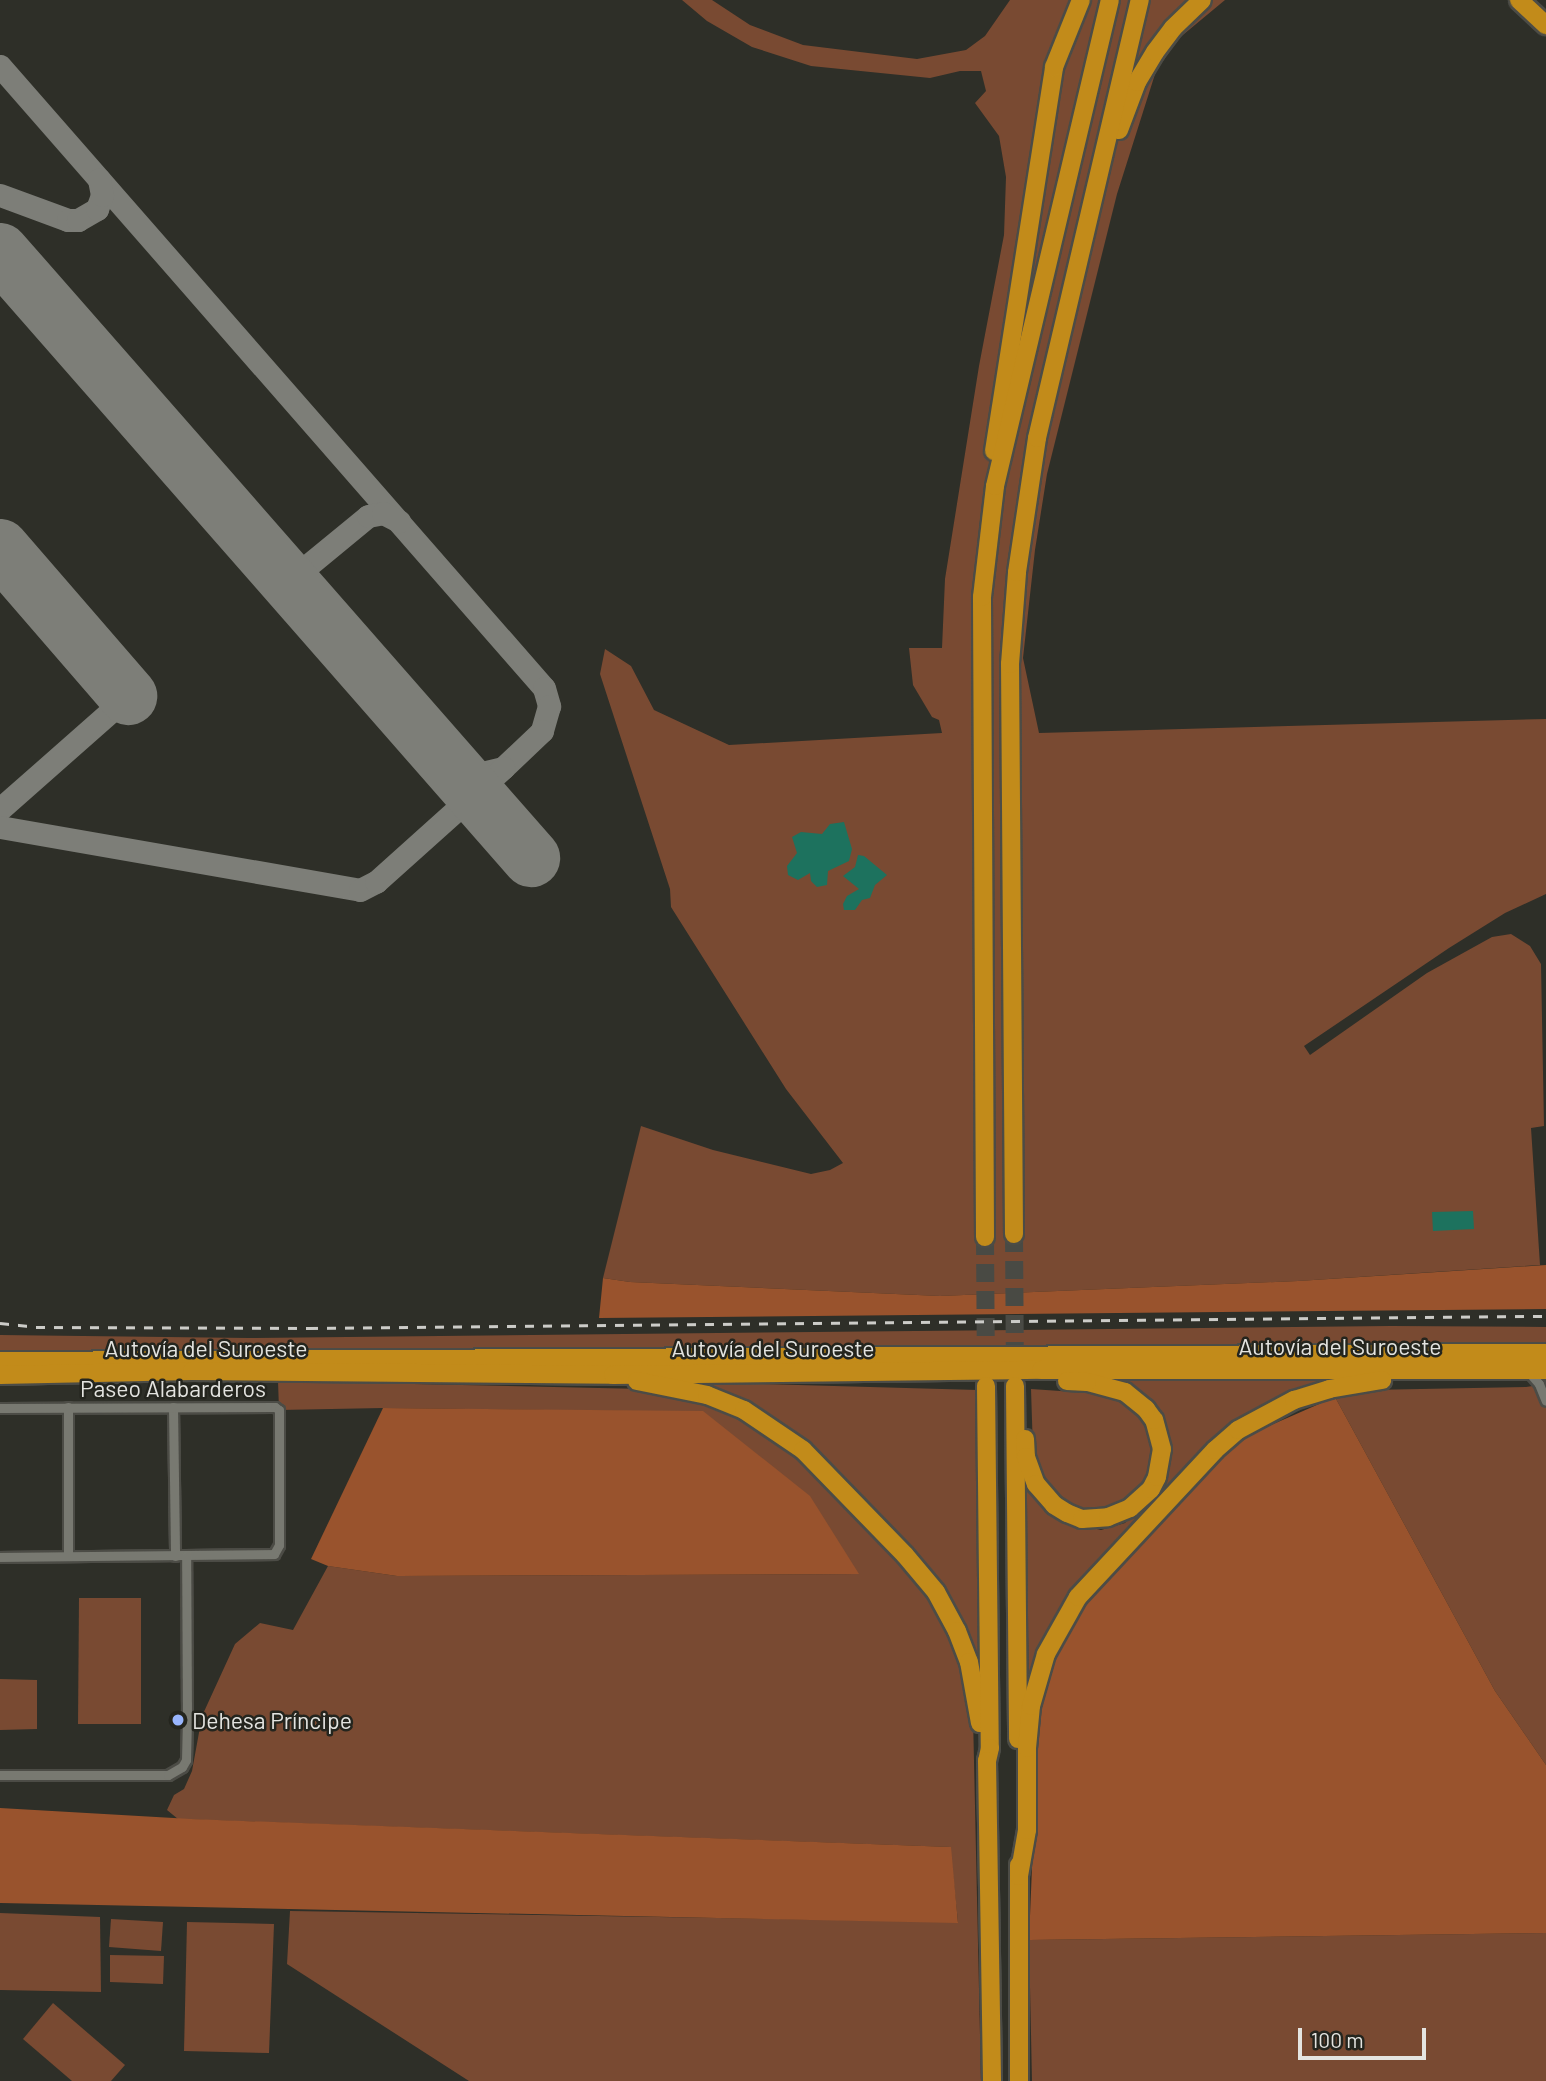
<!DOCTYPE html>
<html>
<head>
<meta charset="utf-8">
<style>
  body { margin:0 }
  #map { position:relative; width:1546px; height:2081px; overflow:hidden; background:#2e2f28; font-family:Barlow,sans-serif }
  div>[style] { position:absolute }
  .green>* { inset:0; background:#794a32 }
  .forest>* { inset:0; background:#99532d }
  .water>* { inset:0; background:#1d725e }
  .taxiway>* { height:23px; margin:-11.5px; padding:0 11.5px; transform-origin:11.5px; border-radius:11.5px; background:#7d7e78 }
  .runway>* { height:58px; margin:-29px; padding:0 29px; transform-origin:29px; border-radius:29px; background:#7d7e78 }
  .highway-tunnel>* { height:18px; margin-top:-9px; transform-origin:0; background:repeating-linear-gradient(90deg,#494a44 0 18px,transparent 0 27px) }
  .roads { filter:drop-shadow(2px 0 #4c4c46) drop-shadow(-2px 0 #4c4c46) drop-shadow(0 2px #4c4c46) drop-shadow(0 -2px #4c4c46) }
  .street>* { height:9px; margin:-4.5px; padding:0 4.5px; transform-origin:4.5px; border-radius:4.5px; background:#787971 }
  .highway>* { height:18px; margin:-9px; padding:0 9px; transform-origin:9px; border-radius:9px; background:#c28b1a }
  .rail>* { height:2.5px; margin-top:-1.25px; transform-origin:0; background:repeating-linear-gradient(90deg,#ccccc8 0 9px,transparent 0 18px) }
  .dots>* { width:19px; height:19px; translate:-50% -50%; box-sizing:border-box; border:4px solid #24251e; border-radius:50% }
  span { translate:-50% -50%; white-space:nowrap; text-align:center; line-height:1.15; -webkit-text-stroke:5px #24251e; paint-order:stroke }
  .street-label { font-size:23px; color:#e4e4e0 }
  .poi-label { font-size:23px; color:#e4e4e0 }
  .left { translate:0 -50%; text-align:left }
  .scale { position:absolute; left:1298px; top:2028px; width:128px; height:32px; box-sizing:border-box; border:4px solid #e4e4e0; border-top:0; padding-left:9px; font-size:21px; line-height:24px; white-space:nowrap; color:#e4e4e0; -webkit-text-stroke:5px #24251e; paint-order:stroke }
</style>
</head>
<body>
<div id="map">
  <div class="green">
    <div style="clip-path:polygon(682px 0,712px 0,750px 25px,803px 45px,917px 59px,966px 50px,985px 36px,1010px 0,1225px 0,1178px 39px,1156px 71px,1117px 194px,1047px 474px,1035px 550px,1023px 658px,1039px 733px,1546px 719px,1546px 894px,1505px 913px,1449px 948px,1304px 1046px,1310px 1055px,1427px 973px,1492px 937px,1511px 934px,1530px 946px,1541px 964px,1544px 1126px,1531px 1128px,1540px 1265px,1298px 1281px,940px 1296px,630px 1282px,603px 1278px,641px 1126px,713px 1150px,811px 1174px,830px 1170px,843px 1163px,786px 1089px,671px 907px,670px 889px,600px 674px,605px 649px,631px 666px,654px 710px,729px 745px,942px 733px,939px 720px,932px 717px,913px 685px,909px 648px,942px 648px,945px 579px,979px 366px,1004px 235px,1006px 177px,999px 136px,975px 103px,986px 91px,981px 71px,960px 71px,930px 78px,811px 66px,752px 47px,707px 21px)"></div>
    <div style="clip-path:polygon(1391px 1326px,1546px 1327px,1546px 1345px,0 1352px,0 1335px,249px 1338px)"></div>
    <div style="clip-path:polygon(1324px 1376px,1319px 1383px,1272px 1402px,1228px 1431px,1188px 1465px,1080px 1584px,1029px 1686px,1025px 1484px,1040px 1504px,1068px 1522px,1101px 1530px,1125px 1523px,1164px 1482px,1170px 1463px,1163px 1422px,1154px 1403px,1126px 1384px,1126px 1379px)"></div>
    <div style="clip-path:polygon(389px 1380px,413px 1384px,644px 1389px,722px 1406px,777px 1437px,897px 1556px,936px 1606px,962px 1660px,973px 1715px,981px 2081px,469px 2081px,287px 1964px,290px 1911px,958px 1922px,950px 1847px,178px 1819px,167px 1810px,174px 1795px,184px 1789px,192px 1771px,202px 1716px,235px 1644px,260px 1623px,293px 1630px,328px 1566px,397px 1576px,858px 1574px,703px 1412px,383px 1408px,279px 1410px,278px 1381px)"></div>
    <div style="clip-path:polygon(655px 1381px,978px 1390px,979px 1675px,946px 1595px,923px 1562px,857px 1493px,786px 1427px,708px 1388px)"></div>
    <div style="clip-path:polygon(1546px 1384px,1546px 1765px,1495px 1691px,1335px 1397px,1368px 1390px,1526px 1387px)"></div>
    <div style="clip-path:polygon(1031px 1389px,1119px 1395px,1141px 1413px,1155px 1454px,1151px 1476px,1139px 1492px,1122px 1505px,1098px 1512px,1067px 1506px,1050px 1496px,1033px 1451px)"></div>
    <div style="clip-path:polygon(79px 1598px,141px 1598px,141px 1724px,78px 1724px)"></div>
    <div style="clip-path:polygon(0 1679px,37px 1680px,37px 1729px,0 1730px)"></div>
    <div style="clip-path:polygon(0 1913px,100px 1917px,101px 1992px,0 1990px)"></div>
    <div style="clip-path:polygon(111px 1919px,163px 1922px,161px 1951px,109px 1947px)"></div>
    <div style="clip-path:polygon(187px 1922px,274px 1924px,269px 2053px,184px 2051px)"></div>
    <div style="clip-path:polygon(1546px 1933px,1546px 2081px,1032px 2081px,1029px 1940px)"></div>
    <div style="clip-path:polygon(110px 1955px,164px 1956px,163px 1984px,110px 1982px)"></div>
    <div style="clip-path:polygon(53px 2003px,125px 2065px,111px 2081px,72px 2081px,23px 2039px)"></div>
  </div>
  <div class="forest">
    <div style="clip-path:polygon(1546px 1265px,1546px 1309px,599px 1318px,603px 1278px,630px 1282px,940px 1296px,1298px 1281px)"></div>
    <div style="clip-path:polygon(1335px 1397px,1495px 1691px,1546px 1765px,1546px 1933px,1029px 1940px,1038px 1723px,1055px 1655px,1085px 1600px,1190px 1485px,1244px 1437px)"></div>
    <div style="clip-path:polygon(383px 1408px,703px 1411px,810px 1496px,859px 1574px,397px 1576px,328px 1566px,311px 1559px)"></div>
    <div style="clip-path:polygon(0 1808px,191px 1819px,951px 1847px,958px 1923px,0 1903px)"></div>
  </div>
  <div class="water">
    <div style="clip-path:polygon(844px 822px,852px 849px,849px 861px,828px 871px,827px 885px,817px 887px,811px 881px,810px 873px,798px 880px,788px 875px,787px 866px,797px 853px,792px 837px,801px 832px,822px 834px,830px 824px)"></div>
    <div style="clip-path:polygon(858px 855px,864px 856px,887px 875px,875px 885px,870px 898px,862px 900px,855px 910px,844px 910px,843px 904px,847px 896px,859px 889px,843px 876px,855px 867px)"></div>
    <div style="clip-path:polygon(1473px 1211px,1474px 1229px,1433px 1231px,1432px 1212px)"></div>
  </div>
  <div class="taxiway">
    <div style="left:0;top:66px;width:826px;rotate:48.83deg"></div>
    <div style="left:544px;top:688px;width:19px;rotate:74deg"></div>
    <div style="left:549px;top:706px;width:26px;rotate:106deg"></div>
    <div style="left:542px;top:731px;width:54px;rotate:136.5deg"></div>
    <div style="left:503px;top:768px;width:26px;rotate:167deg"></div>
    <div style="left:478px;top:774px;width:14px;rotate:-168deg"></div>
    <div style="left:464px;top:771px;width:21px;rotate:-151deg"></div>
    <div style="left:0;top:195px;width:72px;rotate:20.2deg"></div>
    <div style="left:68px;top:220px;width:10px"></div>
    <div style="left:78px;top:220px;width:22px;rotate:-30deg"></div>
    <div style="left:97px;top:209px;width:15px;rotate:-70deg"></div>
    <div style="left:102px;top:195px;width:16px;rotate:-101deg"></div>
    <div style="left:269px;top:559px;width:14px;rotate:36deg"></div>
    <div style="left:280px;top:567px;width:26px"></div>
    <div style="left:306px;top:567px;width:80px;rotate:-39.4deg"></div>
    <div style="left:368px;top:516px;width:15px;rotate:-11deg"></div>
    <div style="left:383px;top:513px;width:18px;rotate:27deg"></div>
    <div style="left:0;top:809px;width:171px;rotate:-41.4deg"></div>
    <div style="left:0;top:827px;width:365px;rotate:9.9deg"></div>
    <div style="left:360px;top:890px;width:18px;rotate:-27deg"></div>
    <div style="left:376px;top:882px;width:171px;rotate:-41.9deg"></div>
  </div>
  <div class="runway">
    <div style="left:0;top:252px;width:806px;rotate:48.77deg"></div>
    <div style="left:0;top:548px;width:196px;rotate:49.1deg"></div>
  </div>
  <div class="highway-tunnel">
    <div style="left:1014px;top:1234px;width:134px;rotate:89.6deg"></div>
    <div style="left:985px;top:1237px;width:133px;rotate:89.6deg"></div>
  </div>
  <div class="roads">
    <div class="street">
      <div style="left:1527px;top:1370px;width:18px;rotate:49deg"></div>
      <div style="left:1539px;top:1384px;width:18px;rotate:68deg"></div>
      <div style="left:173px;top:1407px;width:149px;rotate:89.2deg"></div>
      <div style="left:0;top:1408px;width:275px;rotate:-0.2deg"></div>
      <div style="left:275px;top:1407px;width:5px;rotate:37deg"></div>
      <div style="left:279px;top:1410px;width:135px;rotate:90deg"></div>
      <div style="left:279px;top:1545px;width:10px;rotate:119deg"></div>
      <div style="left:274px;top:1554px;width:274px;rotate:179.4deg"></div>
      <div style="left:68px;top:1556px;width:149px;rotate:-90deg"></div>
      <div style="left:0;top:1775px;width:168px"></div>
      <div style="left:168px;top:1775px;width:16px;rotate:-30deg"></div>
      <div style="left:182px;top:1767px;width:8px;rotate:-60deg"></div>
      <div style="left:186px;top:1760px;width:40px;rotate:-88.6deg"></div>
      <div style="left:187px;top:1720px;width:164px;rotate:-90.3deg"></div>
    </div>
    <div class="highway">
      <div style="left:1519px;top:0;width:37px;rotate:43deg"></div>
      <div style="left:1119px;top:130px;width:51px;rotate:-69.4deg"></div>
      <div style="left:1137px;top:82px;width:35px;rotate:-59deg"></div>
      <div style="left:1155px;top:52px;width:30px;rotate:-53deg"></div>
      <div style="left:1173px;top:28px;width:40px;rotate:-44deg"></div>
      <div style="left:994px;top:451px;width:389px;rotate:-81.1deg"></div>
      <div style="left:1054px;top:67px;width:72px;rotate:-68.1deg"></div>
      <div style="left:1014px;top:1234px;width:570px;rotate:-90.4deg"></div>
      <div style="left:1010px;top:664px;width:92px;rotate:-85.6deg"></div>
      <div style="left:1017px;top:572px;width:135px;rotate:-81.5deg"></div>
      <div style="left:1037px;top:438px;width:450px;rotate:-76.8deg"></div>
      <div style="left:985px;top:1237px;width:640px;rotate:-90.27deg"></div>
      <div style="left:982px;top:597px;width:112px;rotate:-83.3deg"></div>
      <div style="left:995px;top:486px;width:499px;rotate:-76.7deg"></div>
      <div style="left:0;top:1361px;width:1546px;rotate:-0.3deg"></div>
      <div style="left:0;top:1375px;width:192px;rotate:-1.2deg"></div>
      <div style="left:192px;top:1371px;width:421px;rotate:0.5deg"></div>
      <div style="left:613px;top:1375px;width:428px;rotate:-0.7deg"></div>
      <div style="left:1041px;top:1370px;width:505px"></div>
      <div style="left:637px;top:1381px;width:71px;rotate:11.3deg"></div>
      <div style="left:707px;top:1395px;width:40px;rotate:22deg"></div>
      <div style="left:744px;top:1410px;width:71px;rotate:34.1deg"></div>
      <div style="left:803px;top:1450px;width:146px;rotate:45.8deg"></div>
      <div style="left:905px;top:1555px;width:48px;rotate:50deg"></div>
      <div style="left:936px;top:1592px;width:44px;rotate:61.7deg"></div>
      <div style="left:957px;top:1631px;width:33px;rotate:69deg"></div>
      <div style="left:969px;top:1662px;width:62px;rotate:79.8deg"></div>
      <div style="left:986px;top:1386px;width:362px;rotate:89.4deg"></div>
      <div style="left:990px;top:1748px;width:13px;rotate:103deg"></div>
      <div style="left:987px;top:1761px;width:320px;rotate:89.1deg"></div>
      <div style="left:1015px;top:1386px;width:353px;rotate:89.5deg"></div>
      <div style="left:1025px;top:1439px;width:18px;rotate:87deg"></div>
      <div style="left:1026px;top:1457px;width:29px;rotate:70deg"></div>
      <div style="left:1036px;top:1484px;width:28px;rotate:49deg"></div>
      <div style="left:1054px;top:1505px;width:15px;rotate:32deg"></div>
      <div style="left:1067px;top:1513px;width:16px;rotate:22deg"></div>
      <div style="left:1082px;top:1519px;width:26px;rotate:-4deg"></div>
      <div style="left:1108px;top:1517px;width:24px;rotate:-22deg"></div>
      <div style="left:1130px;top:1508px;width:28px;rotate:-42deg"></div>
      <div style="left:1151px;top:1489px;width:13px;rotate:-63deg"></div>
      <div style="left:1157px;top:1477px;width:28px;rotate:-80deg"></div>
      <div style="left:1162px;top:1449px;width:30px;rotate:-105deg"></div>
      <div style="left:1154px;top:1420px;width:14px;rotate:-126deg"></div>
      <div style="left:1146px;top:1409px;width:27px;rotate:-141deg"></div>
      <div style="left:1125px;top:1392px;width:39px;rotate:-165deg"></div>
      <div style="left:1087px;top:1382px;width:20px;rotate:-177deg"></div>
      <div style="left:1019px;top:1865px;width:216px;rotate:90deg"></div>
      <div style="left:1019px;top:1876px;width:47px;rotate:-80.1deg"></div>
      <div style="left:1027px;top:1830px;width:82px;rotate:-90deg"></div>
      <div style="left:1027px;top:1748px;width:42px;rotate:-84.6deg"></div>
      <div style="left:1031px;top:1706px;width:54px;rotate:-73.9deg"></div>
      <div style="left:1046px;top:1654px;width:65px;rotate:-60.7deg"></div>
      <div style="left:1078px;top:1597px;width:201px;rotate:-47deg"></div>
      <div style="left:1215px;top:1450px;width:30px;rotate:-41deg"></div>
      <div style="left:1238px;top:1430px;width:64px;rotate:-28.2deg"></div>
      <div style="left:1294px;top:1400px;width:37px;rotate:-17deg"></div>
      <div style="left:1329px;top:1389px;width:54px;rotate:-9.6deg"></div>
    </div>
  </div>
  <div class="rail">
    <div style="left:0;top:1323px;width:36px;rotate:6deg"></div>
    <div style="left:36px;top:1327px;width:273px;rotate:0.2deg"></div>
    <div style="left:309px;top:1328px;width:1237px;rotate:-0.56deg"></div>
  </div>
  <div class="dots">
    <div style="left:178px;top:1720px;background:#98b5fd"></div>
  </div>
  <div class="street-label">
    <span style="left:1340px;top:1346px">Autovía del Suroeste</span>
    <span style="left:206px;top:1348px">Autovía del Suroeste</span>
    <span style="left:773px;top:1348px">Autovía del Suroeste</span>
    <span style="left:173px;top:1388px">Paseo Alabarderos</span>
  </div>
  <div class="poi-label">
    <span class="left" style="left:192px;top:1720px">Dehesa Príncipe</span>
  </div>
  <div class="scale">100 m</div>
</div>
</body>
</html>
